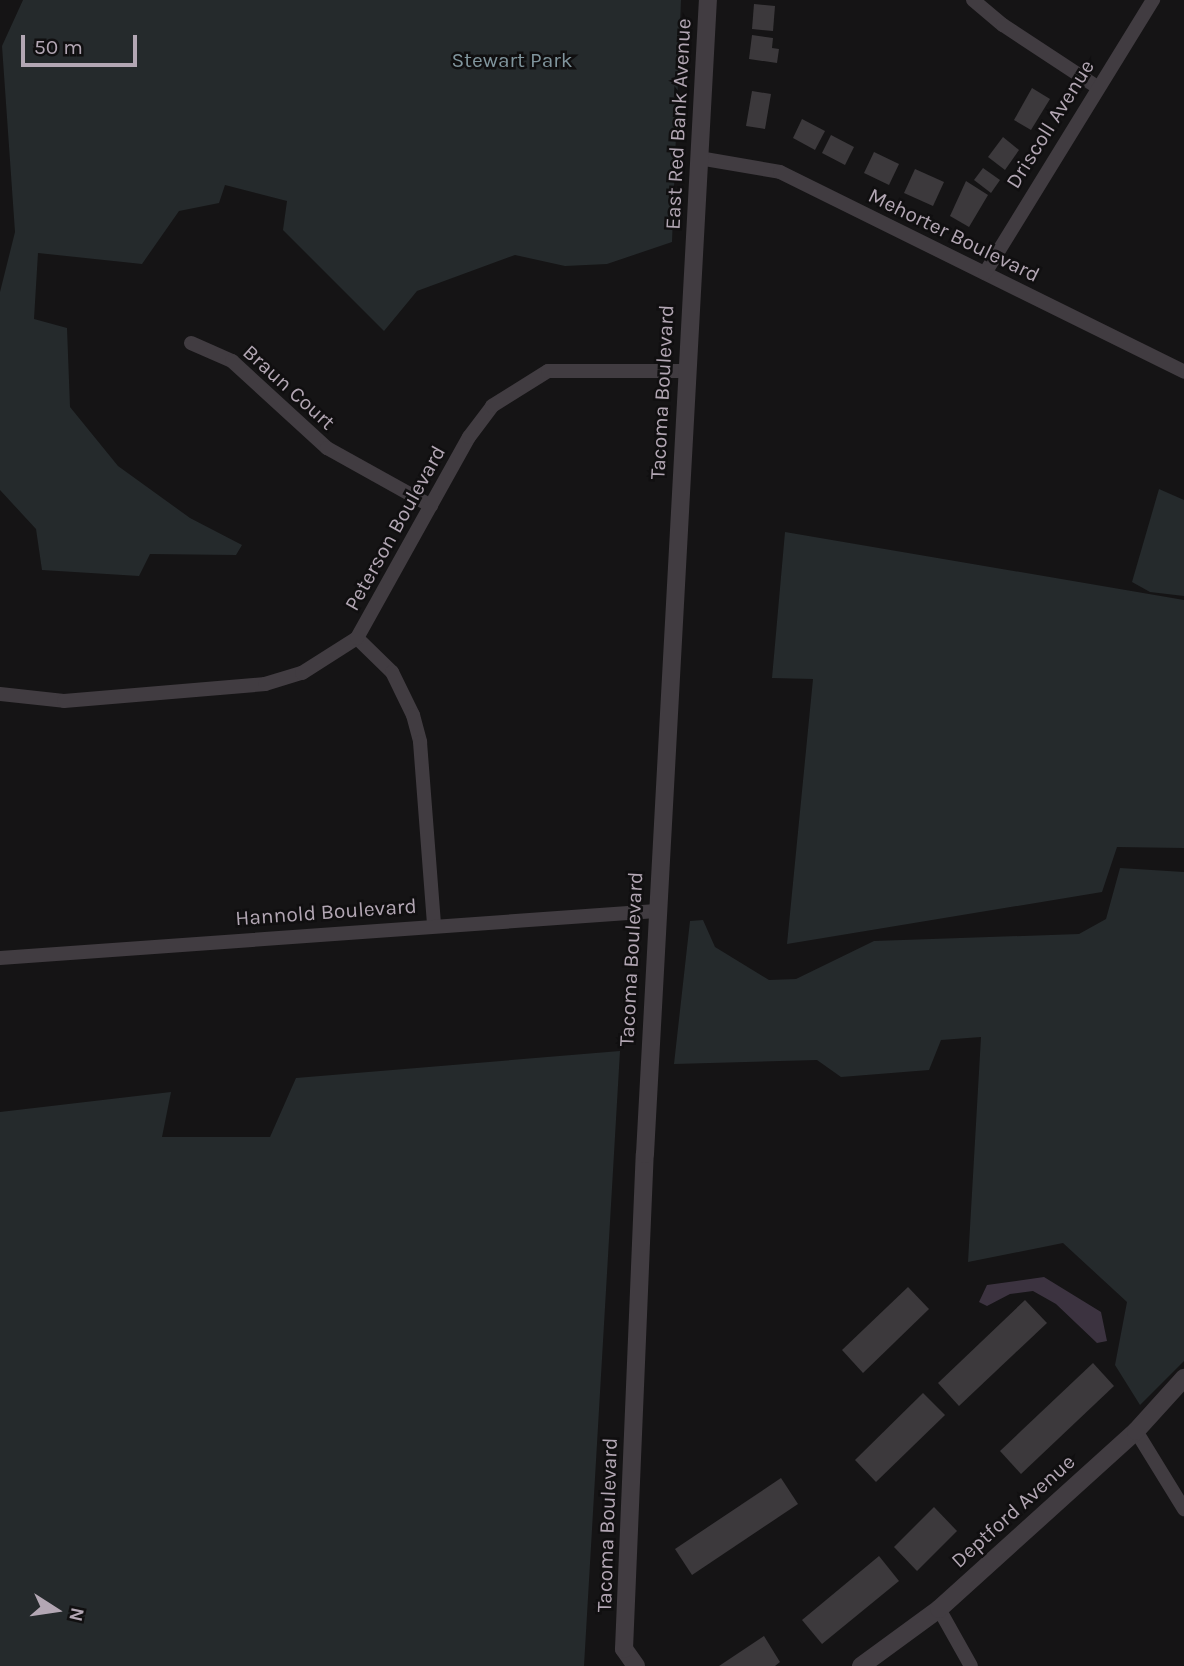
<!DOCTYPE html>
<html>
<head>
<meta charset="utf-8">
<style>
  body { margin:0 }
  #map { position:relative; width:1184px; height:1666px; overflow:hidden; background:#151415; font-family:Karla,sans-serif }
  div>[style] { position:absolute }
  .green>* { inset:0; background:#252a2c }
  .water>* { inset:0; background:#3c3340 }
  .building>* { inset:0; background:#3c393c }
  .minor>* { height:14px; margin:-7px; padding:0 7px; transform-origin:7px; border-radius:7px; background:#413c41 }
  .tertiary>* { height:18px; margin:-9px; padding:0 9px; transform-origin:9px; border-radius:9px; background:#413c41 }
  span { translate:-50% -50%; white-space:nowrap; text-align:center; line-height:1.15; -webkit-text-stroke:5px #100f10; paint-order:stroke }
  .park-label { font-size:21px; color:#80959d }
  .street-label { font-size:21px; color:#b3a7b4 }
  .north { position:absolute; left:21px; top:1575px; width:70px; height:70px; -webkit-text-stroke:5px #100f10; paint-order:stroke; rotate:102deg; font-size:19px; font-weight:700; line-height:28px; text-align:center; color:#b3a7b4 }
  .north::after { content:''; display:block; margin:auto; width:24px; height:32px; background:#b3a7b4; clip-path:polygon(50% 0,100% 100%,50% 72%,0 100%) }
  .scale { position:absolute; left:21px; top:35px; width:116px; height:32px; box-sizing:border-box; border:4px solid #b3a7b4; border-top:0; padding-left:9px; font-size:21px; line-height:24px; white-space:nowrap; color:#b3a7b4; -webkit-text-stroke:5px #100f10; paint-order:stroke }
</style>
</head>
<body>
<div id="map">
  <div class="green">
    <div style="clip-path:polygon(23px 0,681px 0,672px 242px,607px 264px,565px 266px,515px 255px,417px 291px,384px 331px,283px 230px,287px 201px,225px 185px,219px 203px,179px 211px,142px 264px,38px 253px,34px 319px,67px 328px,70px 407px,118px 466px,190px 518px,242px 545px,236px 555px,150px 554px,139px 576px,42px 570px,36px 529px,0 490px,0 292px,15px 232px,2px 46px)"></div>
    <div style="clip-path:polygon(1159px 489px,1184px 500px,1184px 596px,1150px 592px,1132px 582px)"></div>
    <div style="clip-path:polygon(785px 532px,1184px 600px,1184px 848px,1117px 847px,1102px 892px,787px 944px,813px 679px,772px 678px)"></div>
    <div style="clip-path:polygon(1120px 868px,1184px 872px,1184px 1361px,1140px 1405px,1115px 1365px,1127px 1302px,1063px 1243px,968px 1262px,981px 1037px,941px 1040px,929px 1070px,841px 1077px,817px 1060px,674px 1064px,690px 921px,703px 920px,715px 947px,769px 980px,796px 979px,874px 941px,1079px 934px,1106px 919px)"></div>
    <div style="clip-path:polygon(620px 1051px,584px 1666px,0 1666px,0 1112px,171px 1092px,162px 1137px,270px 1137px,296px 1078px)"></div>
  </div>
  <div class="water">
    <div style="clip-path:polygon(1044px 1277px,1101px 1312px,1107px 1341px,1097px 1343px,1056px 1304px,1033px 1291px,1010px 1294px,987px 1306px,979px 1302px,987px 1285px)"></div>
  </div>
  <div class="building">
    <div style="clip-path:polygon(754px 4px,775px 6px,773px 31px,752px 29px)"></div>
    <div style="clip-path:polygon(752px 35px,773px 38px,772px 48px,779px 49px,777px 63px,749px 59px)"></div>
    <div style="clip-path:polygon(1032px 88px,1050px 99px,1031px 130px,1014px 120px)"></div>
    <div style="clip-path:polygon(752px 91px,771px 94px,765px 129px,746px 126px)"></div>
    <div style="clip-path:polygon(802px 119px,825px 131px,815px 150px,793px 138px)"></div>
    <div style="clip-path:polygon(831px 135px,854px 147px,845px 165px,822px 153px)"></div>
    <div style="clip-path:polygon(1003px 137px,1019px 150px,1005px 170px,988px 157px)"></div>
    <div style="clip-path:polygon(874px 152px,899px 164px,889px 185px,864px 173px)"></div>
    <div style="clip-path:polygon(983px 168px,1000px 180px,991px 193px,974px 180px)"></div>
    <div style="clip-path:polygon(915px 169px,944px 182px,933px 206px,904px 193px)"></div>
    <div style="clip-path:polygon(966px 181px,988px 195px,969px 227px,950px 216px)"></div>
    <div style="clip-path:polygon(908px 1287px,929px 1309px,863px 1373px,842px 1350px)"></div>
    <div style="clip-path:polygon(1025px 1300px,1047px 1323px,959px 1406px,938px 1383px)"></div>
    <div style="clip-path:polygon(1093px 1363px,1114px 1386px,1021px 1474px,1000px 1451px)"></div>
    <div style="clip-path:polygon(923px 1393px,945px 1415px,876px 1482px,855px 1460px)"></div>
    <div style="clip-path:polygon(781px 1478px,798px 1504px,692px 1575px,675px 1549px)"></div>
    <div style="clip-path:polygon(934px 1507px,957px 1531px,917px 1571px,894px 1547px)"></div>
    <div style="clip-path:polygon(879px 1556px,899px 1581px,822px 1644px,802px 1620px)"></div>
    <div style="clip-path:polygon(764px 1636px,780px 1662px,775px 1666px,719px 1666px)"></div>
  </div>
  <div class="minor">
    <div style="left:973px;top:0;width:39px;rotate:40deg"></div>
    <div style="left:1003px;top:25px;width:113px;rotate:33.4deg"></div>
    <div style="left:699px;top:158px;width:82px;rotate:9.8deg"></div>
    <div style="left:780px;top:172px;width:451px;rotate:26.3deg"></div>
    <div style="left:985px;top:273px;width:321px;rotate:-58.4deg"></div>
    <div style="left:191px;top:343px;width:45px;rotate:23.7deg"></div>
    <div style="left:232px;top:361px;width:129px;rotate:42.5deg"></div>
    <div style="left:327px;top:448px;width:119px;rotate:29.1deg"></div>
    <div style="left:357px;top:638px;width:49px;rotate:44.2deg"></div>
    <div style="left:392px;top:672px;width:48px;rotate:64deg"></div>
    <div style="left:413px;top:715px;width:28px;rotate:75deg"></div>
    <div style="left:420px;top:742px;width:184px;rotate:85.6deg"></div>
    <div style="left:0;top:694px;width:64px;rotate:6.2deg"></div>
    <div style="left:64px;top:701px;width:202px;rotate:-4.8deg"></div>
    <div style="left:265px;top:684px;width:39px;rotate:-17deg"></div>
    <div style="left:302px;top:673px;width:65px;rotate:-32.5deg"></div>
    <div style="left:357px;top:638px;width:230px;rotate:-60.9deg"></div>
    <div style="left:469px;top:437px;width:39px;rotate:-53deg"></div>
    <div style="left:492px;top:406px;width:66px;rotate:-32deg"></div>
    <div style="left:548px;top:371px;width:139px"></div>
    <div style="left:0;top:958px;width:658px;rotate:-4.1deg"></div>
    <div style="left:1136px;top:1431px;width:92px;rotate:58.4deg"></div>
    <div style="left:939px;top:1609px;width:65px;rotate:60.7deg"></div>
  </div>
  <div class="tertiary">
    <div style="left:636px;top:1666px;width:21px;rotate:-125deg"></div>
    <div style="left:624px;top:1649px;width:495px;rotate:-87.6deg"></div>
    <div style="left:645px;top:1154px;width:1156px;rotate:-86.88deg"></div>
    <div style="left:861px;top:1666px;width:97px;rotate:-36.2deg"></div>
    <div style="left:939px;top:1609px;width:266px;rotate:-42.1deg"></div>
    <div style="left:1136px;top:1431px;width:72px;rotate:-47.8deg"></div>
  </div>
  <div class="park-label">
    <span style="left:512px;top:60px">Stewart Park</span>
  </div>
  <div class="street-label">
    <span style="left:678px;top:124px;rotate:-87deg">East Red Bank Avenue</span>
    <span style="left:1050px;top:124px;rotate:-58deg">Driscoll Avenue</span>
    <span style="left:954px;top:235px;rotate:26deg">Mehorter Boulevard</span>
    <span style="left:289px;top:387px;rotate:42deg">Braun Court</span>
    <span style="left:662px;top:392px;rotate:-87deg">Tacoma Boulevard</span>
    <span style="left:395px;top:528px;rotate:-61deg">Peterson Boulevard</span>
    <span style="left:326px;top:912px;rotate:-4deg">Hannold Boulevard</span>
    <span style="left:631px;top:959px;rotate:-87deg">Tacoma Boulevard</span>
    <span style="left:1013px;top:1511px;rotate:-42deg">Deptford Avenue</span>
    <span style="left:607px;top:1525px;rotate:-88deg">Tacoma Boulevard</span>
  </div>
  <div class="north">N</div>
  <div class="scale">50 m</div>
</div>
</body>
</html>
